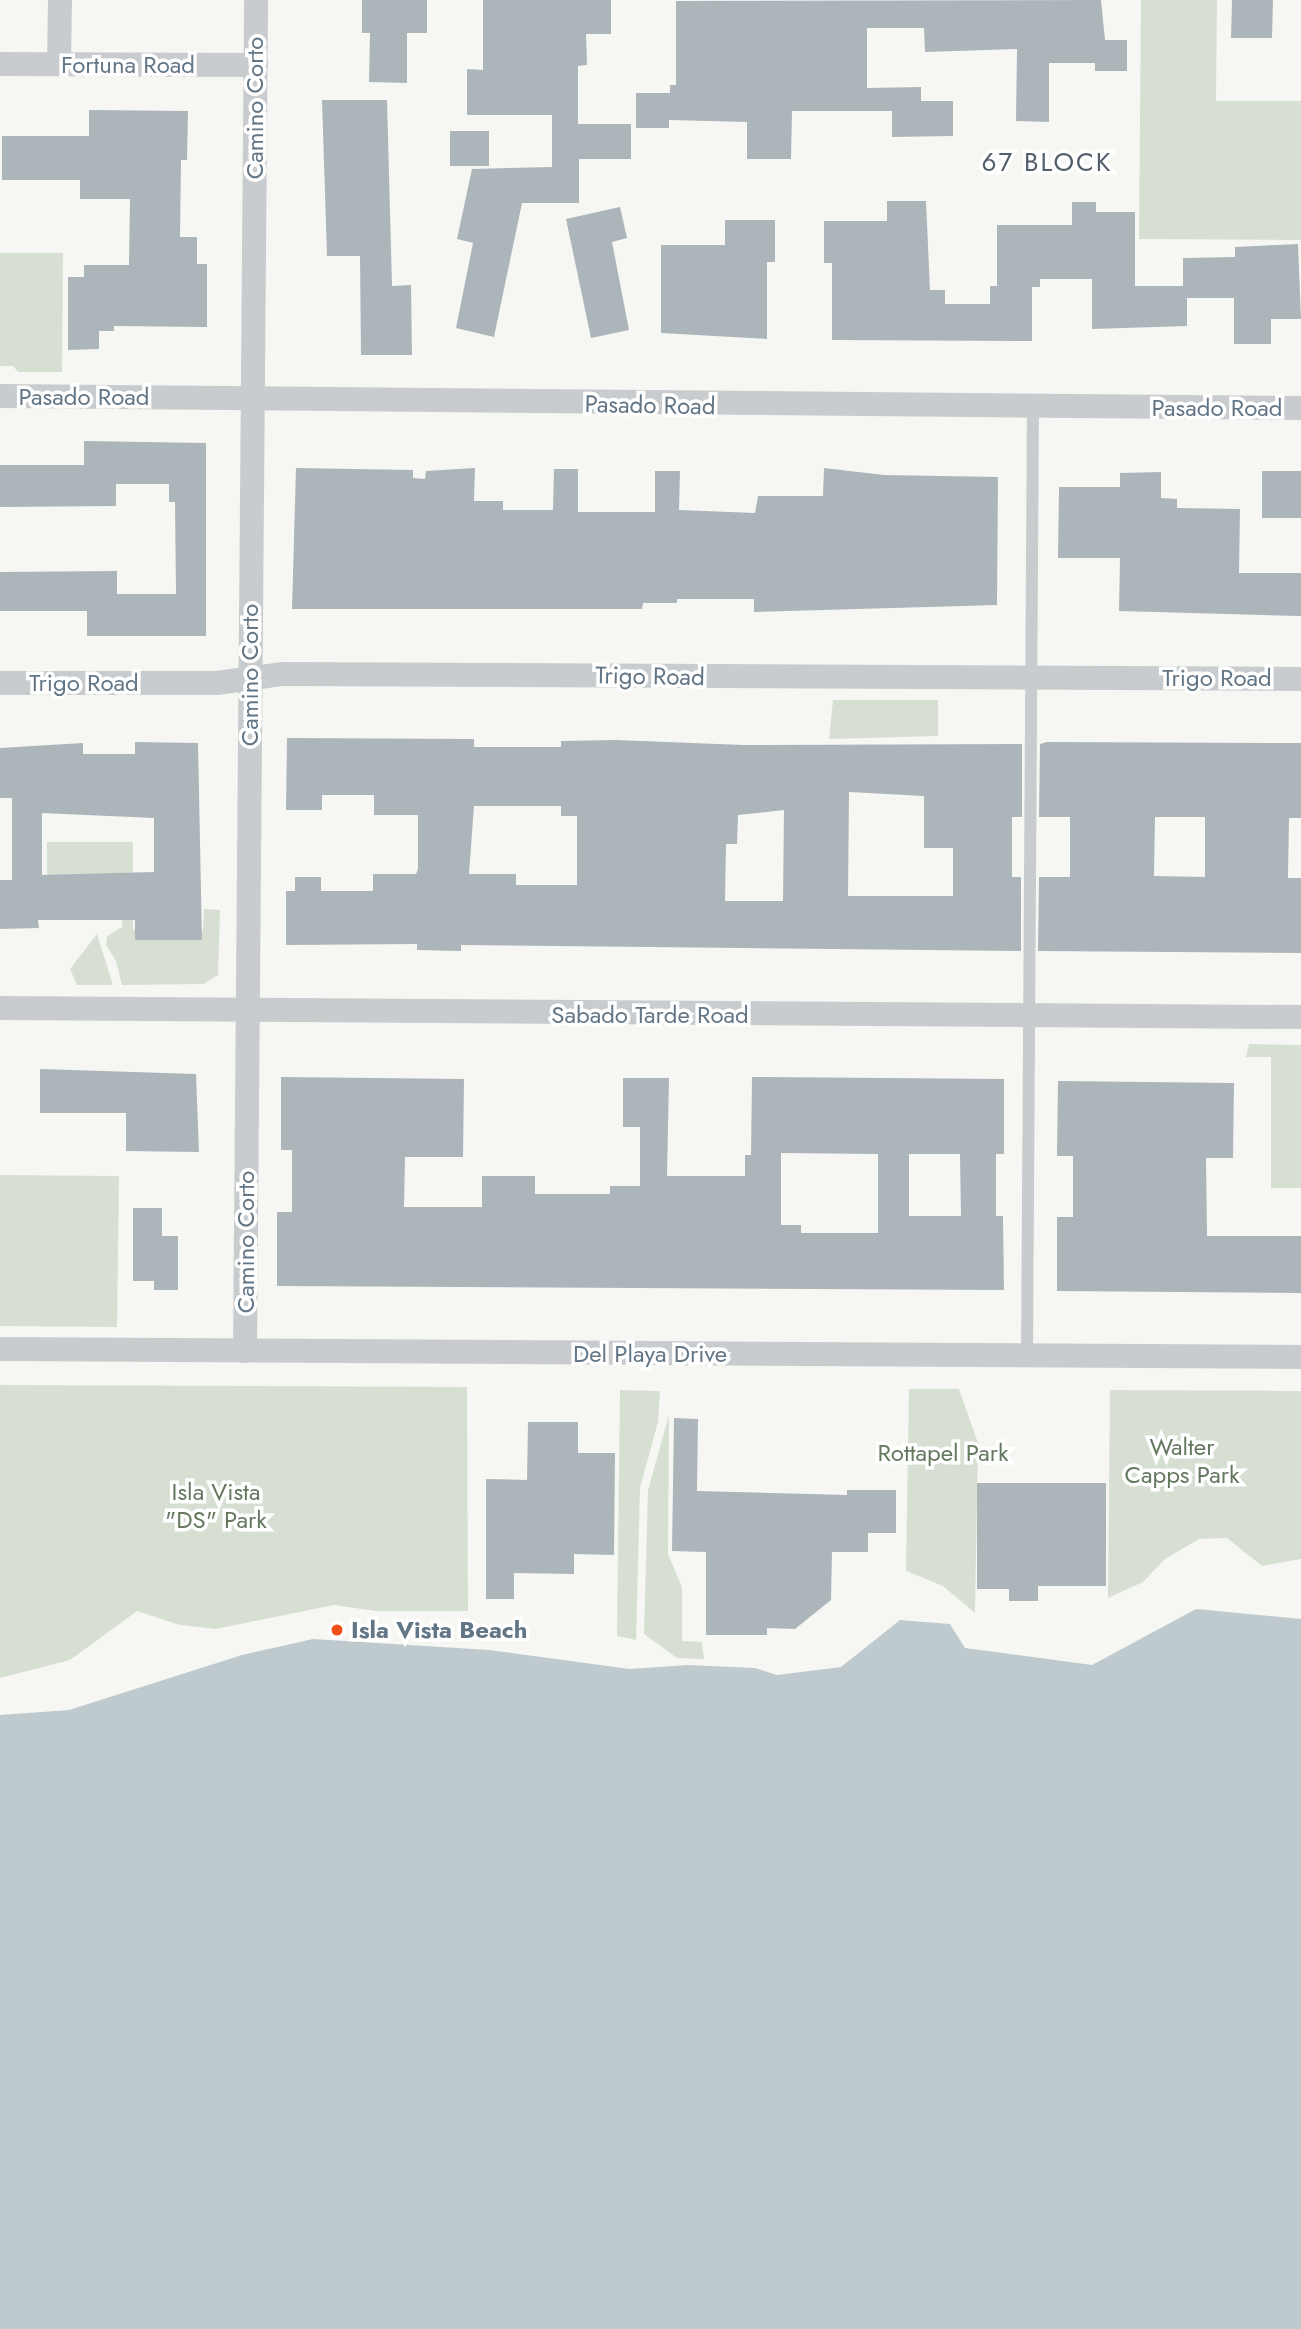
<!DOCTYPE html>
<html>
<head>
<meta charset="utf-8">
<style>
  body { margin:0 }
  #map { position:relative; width:1301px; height:2329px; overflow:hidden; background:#f6f7f3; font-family:Jost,sans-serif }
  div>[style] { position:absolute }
  .green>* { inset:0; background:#d7dfd3 }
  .water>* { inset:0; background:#bfcacf }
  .building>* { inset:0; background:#acb5ba }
  .lane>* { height:12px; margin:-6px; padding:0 6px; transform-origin:6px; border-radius:6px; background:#c9cccf }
  .street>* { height:24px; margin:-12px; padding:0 12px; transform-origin:12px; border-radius:12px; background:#c9cccf }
  .dots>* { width:19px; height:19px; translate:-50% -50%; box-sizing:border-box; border:4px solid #fff; border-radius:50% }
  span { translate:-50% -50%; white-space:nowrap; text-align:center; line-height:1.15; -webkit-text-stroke:7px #fff; paint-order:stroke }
  .street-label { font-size:24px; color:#637686 }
  .park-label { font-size:24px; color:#63785e }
  .poi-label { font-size:24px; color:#637686; font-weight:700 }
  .left { translate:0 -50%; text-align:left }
  .neighbourhood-label { font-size:26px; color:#525f6b; letter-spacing:2px }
</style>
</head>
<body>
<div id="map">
  <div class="green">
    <div style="clip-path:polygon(1141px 0,1217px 0,1216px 101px,1301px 101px,1301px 240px,1139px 239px)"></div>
    <div style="clip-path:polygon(0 253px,63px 253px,62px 372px,18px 372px,13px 366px,0 366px)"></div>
    <div style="clip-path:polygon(833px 700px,938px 700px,938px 736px,829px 739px)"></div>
    <div style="clip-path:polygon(47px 842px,133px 842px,133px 930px,203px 931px,204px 909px,220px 910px,218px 975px,203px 984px,122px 985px,116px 961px,106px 945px,107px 936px,122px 927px,122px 876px,47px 876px)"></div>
    <div style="clip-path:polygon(97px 934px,113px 985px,77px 985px,70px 969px)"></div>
    <div style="clip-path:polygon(1249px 1044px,1301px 1045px,1301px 1188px,1271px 1188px,1271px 1057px,1246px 1057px)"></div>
    <div style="clip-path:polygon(0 1175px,119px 1176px,117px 1327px,0 1326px)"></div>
    <div style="clip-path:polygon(0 1385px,467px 1387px,468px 1611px,376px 1611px,334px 1605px,216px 1629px,180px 1625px,137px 1611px,70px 1660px,0 1678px)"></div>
    <div style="clip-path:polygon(909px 1389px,959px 1389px,978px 1443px,975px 1613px,943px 1586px,906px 1571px)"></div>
    <div style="clip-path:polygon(620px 1390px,660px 1391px,658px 1422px,640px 1488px,636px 1640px,617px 1636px)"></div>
    <div style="clip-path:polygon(1110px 1390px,1301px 1391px,1301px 1559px,1262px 1566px,1227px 1538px,1199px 1539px,1165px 1559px,1143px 1582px,1108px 1598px)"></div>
    <div style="clip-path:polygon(669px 1415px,668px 1554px,682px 1587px,682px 1641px,702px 1642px,704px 1659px,677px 1658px,644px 1634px,648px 1490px)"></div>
  </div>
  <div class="water">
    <div style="clip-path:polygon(1196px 1609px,1301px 1619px,1301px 2329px,0 2329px,0 1715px,69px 1710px,242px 1655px,313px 1639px,489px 1650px,630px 1669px,688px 1665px,755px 1668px,777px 1675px,841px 1667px,900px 1620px,950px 1624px,965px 1648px,1092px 1665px)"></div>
  </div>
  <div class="building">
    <div style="clip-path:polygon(362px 0,427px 0,427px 33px,407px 33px,407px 83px,369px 82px,370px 33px,362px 33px)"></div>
    <div style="clip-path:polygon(483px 0,611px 0,611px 34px,586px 34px,587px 65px,578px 66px,578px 124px,631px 124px,631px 159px,579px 159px,579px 203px,522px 203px,494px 337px,456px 328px,473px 243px,457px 239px,472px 169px,552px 167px,552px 115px,467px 115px,467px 69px,483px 70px)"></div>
    <div style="clip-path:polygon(1101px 0,1105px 40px,1127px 40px,1127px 71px,1095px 71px,1095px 63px,1049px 63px,1049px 122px,1016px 121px,1017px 49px,925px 52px,924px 28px,867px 28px,867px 88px,921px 87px,921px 101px,953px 101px,953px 136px,892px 137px,892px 111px,792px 111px,791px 159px,747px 159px,747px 122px,669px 120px,669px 128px,636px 128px,636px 93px,670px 93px,670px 85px,676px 85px,676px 1px)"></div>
    <div style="clip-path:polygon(1232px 0,1273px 0,1272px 38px,1231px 38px)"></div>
    <div style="clip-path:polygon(322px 100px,387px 100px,392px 286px,411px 285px,412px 355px,361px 355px,360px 256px,327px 256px)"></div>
    <div style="clip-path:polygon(89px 110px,188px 111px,187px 160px,181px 160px,180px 237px,197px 237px,197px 264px,207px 264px,207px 327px,114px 326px,114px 331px,99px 331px,99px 349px,68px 350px,68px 277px,84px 277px,84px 265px,129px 265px,130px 199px,80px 199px,80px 180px,2px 180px,2px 136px,89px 136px)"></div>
    <div style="clip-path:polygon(450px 131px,489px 131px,489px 166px,450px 166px)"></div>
    <div style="clip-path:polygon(887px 201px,926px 201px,930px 290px,945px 290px,945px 304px,990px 304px,990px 286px,997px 286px,997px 225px,1072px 225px,1072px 202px,1096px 202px,1096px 212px,1135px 212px,1135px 286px,1183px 286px,1183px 258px,1235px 257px,1235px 247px,1298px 244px,1301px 319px,1271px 319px,1271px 344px,1234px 344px,1234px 298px,1187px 298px,1187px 326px,1092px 329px,1092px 279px,1040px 279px,1040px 287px,1032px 287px,1032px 341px,832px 340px,832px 263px,824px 263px,824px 221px,887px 221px)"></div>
    <div style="clip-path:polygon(620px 207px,627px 238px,612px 242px,629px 330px,591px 338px,566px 219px)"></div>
    <div style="clip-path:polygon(725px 220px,775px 220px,775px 262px,767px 262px,767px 339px,661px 333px,661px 245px,725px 245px)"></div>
    <div style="clip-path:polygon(84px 441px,206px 443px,206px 636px,87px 636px,87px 611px,0 611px,0 572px,117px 571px,117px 594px,176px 594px,175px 502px,169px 502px,169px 484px,116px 484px,116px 506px,0 507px,0 465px,84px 465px)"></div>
    <div style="clip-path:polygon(296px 468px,413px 470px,413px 478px,425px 479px,426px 471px,475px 468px,474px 501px,503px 501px,503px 510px,553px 510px,554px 469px,578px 469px,578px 512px,655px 512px,655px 471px,680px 471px,679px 510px,755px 513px,758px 496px,823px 496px,824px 468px,884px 475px,998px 477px,997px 605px,754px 612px,754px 599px,677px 599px,677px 603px,643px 603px,642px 609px,292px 609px)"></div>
    <div style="clip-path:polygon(1262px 471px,1301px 471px,1301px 518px,1262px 518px)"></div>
    <div style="clip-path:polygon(1161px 472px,1161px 498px,1177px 499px,1177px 508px,1240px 509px,1239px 573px,1301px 573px,1301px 616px,1119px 611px,1120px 558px,1058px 558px,1059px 487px,1120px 487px,1120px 473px)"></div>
    <div style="clip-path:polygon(evenodd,287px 738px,474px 739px,474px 747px,561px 747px,561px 741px,616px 740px,743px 745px,1022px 744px,1022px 817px,1012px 817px,1012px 877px,1021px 877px,1021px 951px,461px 945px,461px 951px,417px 950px,417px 944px,286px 945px,286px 891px,295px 891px,295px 877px,321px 877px,321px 891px,373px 891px,373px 874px,416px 874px,418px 869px,418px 815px,374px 815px,374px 795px,322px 795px,322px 810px,286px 810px,287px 738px,849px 792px,924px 796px,924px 848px,953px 848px,953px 896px,848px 896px,849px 792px,287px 738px,474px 806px,561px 806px,561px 816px,577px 816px,577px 885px,516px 885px,516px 874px,469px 874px,474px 806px,287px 738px,784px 810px,783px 901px,725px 901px,726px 844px,737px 844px,738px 815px,784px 810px)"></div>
    <div style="clip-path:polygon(evenodd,135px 742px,198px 743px,202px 940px,135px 940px,135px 920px,38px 920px,39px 928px,0 929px,0 880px,12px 880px,12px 798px,0 798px,0 748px,83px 743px,83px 754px,135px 754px,135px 742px,42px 813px,154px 818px,154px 872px,42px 875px,42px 813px)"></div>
    <div style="clip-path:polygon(evenodd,1047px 742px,1301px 743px,1301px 818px,1289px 818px,1288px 878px,1301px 878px,1301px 953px,1038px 951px,1039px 877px,1070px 877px,1070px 817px,1039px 817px,1040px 744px,1047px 742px,1155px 817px,1205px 817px,1205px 877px,1154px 876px,1155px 817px)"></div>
    <div style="clip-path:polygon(40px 1069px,196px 1074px,199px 1152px,126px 1151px,126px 1113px,40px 1113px)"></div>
    <div style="clip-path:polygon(evenodd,281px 1077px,464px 1079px,463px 1157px,405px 1157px,404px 1207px,482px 1207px,482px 1176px,535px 1176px,535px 1194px,610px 1194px,610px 1186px,640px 1186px,640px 1127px,623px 1127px,623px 1078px,669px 1078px,667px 1176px,745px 1176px,745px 1155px,751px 1155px,752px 1077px,1004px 1079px,1004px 1154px,996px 1154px,996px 1216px,1003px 1216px,1004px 1290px,277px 1286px,277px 1212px,292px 1212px,292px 1150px,281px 1150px,281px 1077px,781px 1153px,878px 1154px,878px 1233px,801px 1233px,801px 1225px,781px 1225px,781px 1153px,281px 1077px,909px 1154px,960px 1154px,961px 1216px,909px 1216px,909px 1154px)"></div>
    <div style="clip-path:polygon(1058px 1081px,1234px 1083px,1233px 1158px,1206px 1158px,1207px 1236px,1301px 1236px,1301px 1293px,1057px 1291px,1057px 1217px,1073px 1217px,1073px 1156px,1057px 1156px)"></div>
    <div style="clip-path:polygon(133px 1208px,162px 1208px,162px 1236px,178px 1236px,178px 1290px,154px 1290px,154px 1281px,133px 1281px)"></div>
    <div style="clip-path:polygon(674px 1418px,698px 1419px,697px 1491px,847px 1495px,847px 1490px,896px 1490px,896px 1533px,868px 1533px,868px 1552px,832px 1552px,831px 1600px,795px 1629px,767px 1628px,767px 1635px,706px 1635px,706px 1552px,672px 1551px)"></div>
    <div style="clip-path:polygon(528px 1422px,578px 1422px,578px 1453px,615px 1453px,614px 1555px,574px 1554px,574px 1574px,514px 1573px,514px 1599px,486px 1599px,486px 1479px,527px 1480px)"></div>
    <div style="clip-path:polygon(977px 1483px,1106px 1483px,1106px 1586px,1038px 1586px,1038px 1601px,1009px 1601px,1009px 1589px,977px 1589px)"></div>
  </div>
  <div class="lane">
    <div style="left:1027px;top:1356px;width:948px;rotate:-89.64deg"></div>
  </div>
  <div class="street">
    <div style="left:0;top:64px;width:256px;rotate:0.2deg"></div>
    <div style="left:59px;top:64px;width:64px;rotate:-89.1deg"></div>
    <div style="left:0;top:396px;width:1301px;rotate:0.53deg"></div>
    <div style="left:0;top:683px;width:216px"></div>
    <div style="left:216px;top:683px;width:68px;rotate:-7.7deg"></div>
    <div style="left:283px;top:674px;width:1018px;rotate:0.28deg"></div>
    <div style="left:0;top:1008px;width:1301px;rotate:0.4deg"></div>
    <div style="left:0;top:1349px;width:1301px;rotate:0.35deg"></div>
    <div style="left:245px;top:1351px;width:1351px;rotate:-89.53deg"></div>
  </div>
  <div class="dots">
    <div style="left:337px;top:1630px;background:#f05119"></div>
  </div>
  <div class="street-label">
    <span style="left:128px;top:65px">Fortuna Road</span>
    <span style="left:255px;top:108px;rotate:-90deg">Camino Corto</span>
    <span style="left:84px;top:397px">Pasado Road</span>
    <span style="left:650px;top:405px;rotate:1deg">Pasado Road</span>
    <span style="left:1217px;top:408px">Pasado Road</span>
    <span style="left:250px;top:675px;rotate:-90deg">Camino Corto</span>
    <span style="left:650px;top:676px;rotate:1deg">Trigo Road</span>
    <span style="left:1217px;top:678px">Trigo Road</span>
    <span style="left:84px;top:683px">Trigo Road</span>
    <span style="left:650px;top:1015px">Sabado Tarde Road</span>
    <span style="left:246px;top:1242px;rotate:-90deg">Camino Corto</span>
    <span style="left:650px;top:1354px">Del Playa Drive</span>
  </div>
  <div class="park-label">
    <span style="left:1182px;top:1461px">Walter<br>Capps Park</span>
    <span style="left:943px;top:1453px">Rottapel Park</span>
    <span style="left:216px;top:1506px">Isla Vista<br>"DS" Park</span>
  </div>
  <div class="poi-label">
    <span class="left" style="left:351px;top:1630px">Isla Vista Beach</span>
  </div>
  <div class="neighbourhood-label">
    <span style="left:1047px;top:163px">67 BLOCK</span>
  </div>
</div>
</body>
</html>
